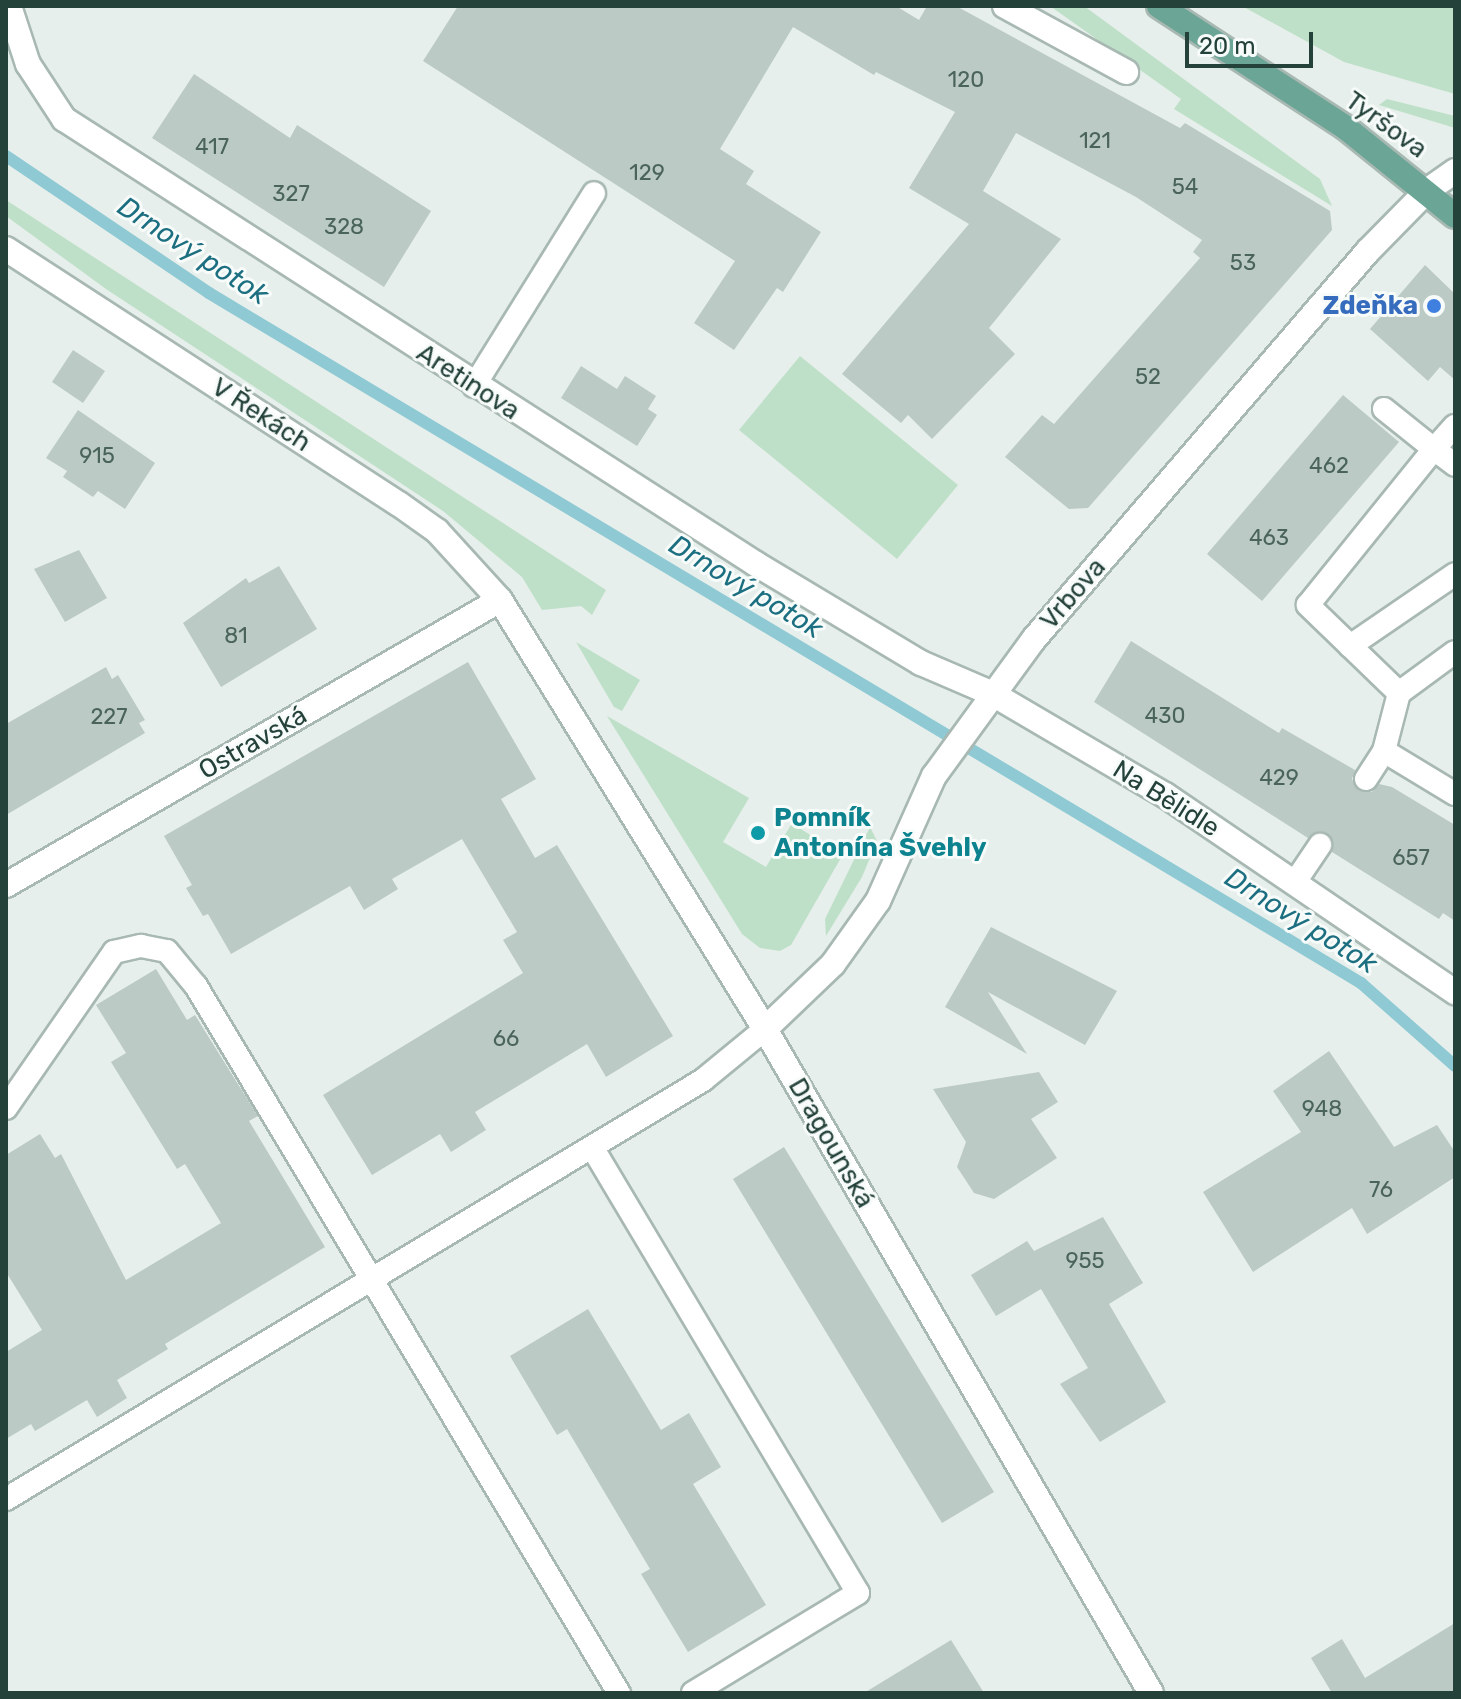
<!DOCTYPE html>
<html>
<head>
<meta charset="utf-8">
<style>
  body { margin:0 }
  #map { position:relative; width:1461px; height:1699px; overflow:hidden; background:#e6efeb; font-family:Rubik,sans-serif }
  div>[style] { position:absolute }
  .green>* { inset:0; background:#bfe0c8 }
  .stream>* { height:12px; margin:-6px; padding:0 6px; transform-origin:6px; border-radius:6px; background:#8ec9d4 }
  .building>* { inset:0; background:#bbcac4 }
  .roads { filter:drop-shadow(2px 0 #a8b8b2) drop-shadow(-2px 0 #a8b8b2) drop-shadow(0 2px #a8b8b2) drop-shadow(0 -2px #a8b8b2) }
  .service>* { height:22px; margin:-11px; padding:0 11px; transform-origin:11px; border-radius:11px; background:#fff }
  .minor>* { height:24px; margin:-12px; padding:0 12px; transform-origin:12px; border-radius:12px; background:#fff }
  .tertiary>* { height:24px; margin:-12px; padding:0 12px; transform-origin:12px; border-radius:12px; background:#fff }
  .primary>* { height:24px; margin:-12px; padding:0 12px; transform-origin:12px; border-radius:12px; background:#6aa596 }
  .dots>* { width:22px; height:22px; translate:-50% -50%; box-sizing:border-box; border:4px solid #f7fbf9; border-radius:50% }
  span { translate:-50% -50%; white-space:nowrap; text-align:center; line-height:1.15; -webkit-text-stroke:6px #f7fbf9; paint-order:stroke }
  .number-label { font-size:22px; color:#4a645c }
  .number-label span { -webkit-text-stroke-width:0 }
  .street-label { font-size:26px; color:#24423a }
  .shop-label { font-size:26px; color:#366cbe; font-weight:700 }
  .right { translate:-100% -50%; text-align:right }
  .culture-label { font-size:26px; color:#0d838f; font-weight:700 }
  .left { translate:0 -50%; text-align:left }
  .water-label { font-size:28px; color:#1c6f80; font-style:italic }
  .frame { position:absolute; inset:0; border:8px solid #24423a; pointer-events:none }
  .scale { position:absolute; left:1185px; top:32px; width:128px; height:36px; box-sizing:border-box; border:4px solid #24423a; border-top:0; padding-left:10px; font-size:24px; line-height:28px; white-space:nowrap; color:#24423a; -webkit-text-stroke:6px #f7fbf9; paint-order:stroke }
</style>
</head>
<body>
<div id="map">
  <div class="green">
    <div style="clip-path:polygon(1050px 6px,1084px 6px,1320px 179px,1332px 206px,1174px 109px,1181px 99px)"></div>
    <div style="clip-path:polygon(1242px 6px,1455px 6px,1455px 94px,1344px 62px)"></div>
    <div style="clip-path:polygon(1387px 99px,1455px 116px,1455px 128px,1379px 105px)"></div>
    <div style="clip-path:polygon(6px 200px,606px 590px,592px 615px,581px 606px,542px 610px,522px 577px,443px 511px,106px 289px,6px 216px)"></div>
    <div style="clip-path:polygon(800px 356px,958px 485px,897px 559px,739px 430px)"></div>
    <div style="clip-path:polygon(576px 642px,640px 680px,622px 711px,614px 707px)"></div>
    <div style="clip-path:polygon(607px 716px,749px 798px,723px 842px,766px 867px,792px 823px,842px 856px,791px 945px,780px 951px,760px 948px,742px 934px)"></div>
    <div style="clip-path:polygon(870px 827px,877px 841px,862px 877px,826px 936px,825px 919px)"></div>
  </div>
  <div class="stream">
    <div style="left:6px;top:156px;width:245px;rotate:34deg"></div>
    <div style="left:209px;top:293px;width:1343px;rotate:30.92deg"></div>
    <div style="left:1361px;top:983px;width:125px;rotate:41.4deg"></div>
  </div>
  <div class="building">
    <div style="clip-path:polygon(458px 6px,896px 6px,919px 20px,927px 6px,956px 6px,1180px 128px,1185px 123px,1330px 211px,1332px 230px,1088px 508px,1069px 509px,1005px 457px,1042px 415px,1054px 424px,1200px 258px,1193px 252px,1202px 240px,1136px 197px,1016px 133px,983px 191px,1061px 239px,989px 328px,1015px 354px,932px 439px,908px 415px,901px 423px,842px 374px,969px 224px,909px 188px,955px 112px,876px 72px,874px 75px,793px 27px,720px 149px,754px 171px,746px 184px,821px 232px,783px 292px,777px 288px,734px 350px,694px 323px,735px 261px,423px 61px)"></div>
    <div style="clip-path:polygon(194px 74px,290px 138px,297px 125px,431px 211px,384px 287px,152px 138px)"></div>
    <div style="clip-path:polygon(1425px 265px,1455px 294px,1455px 380px,1440px 367px,1428px 381px,1370px 329px)"></div>
    <div style="clip-path:polygon(73px 350px,105px 371px,83px 403px,52px 382px)"></div>
    <div style="clip-path:polygon(581px 366px,617px 389px,625px 376px,656px 396px,648px 409px,657px 415px,637px 446px,561px 398px)"></div>
    <div style="clip-path:polygon(1343px 395px,1399px 442px,1262px 601px,1207px 554px)"></div>
    <div style="clip-path:polygon(78px 410px,155px 463px,125px 509px,98px 491px,93px 497px,63px 477px,67px 471px,46px 458px)"></div>
    <div style="clip-path:polygon(79px 550px,107px 598px,65px 622px,34px 569px)"></div>
    <div style="clip-path:polygon(279px 566px,317px 629px,221px 687px,183px 623px,246px 578px,249px 583px)"></div>
    <div style="clip-path:polygon(1131px 641px,1279px 733px,1282px 728px,1355px 770px,1352px 779px,1359px 791px,1372px 792px,1379px 784px,1392px 787px,1455px 825px,1455px 921px,1443px 913px,1439px 919px,1332px 852px,1327px 833px,1308px 838px,1094px 702px)"></div>
    <div style="clip-path:polygon(468px 662px,536px 779px,501px 799px,535px 858px,557px 845px,673px 1036px,606px 1077px,587px 1044px,475px 1112px,486px 1130px,451px 1152px,440px 1134px,372px 1175px,323px 1095px,523px 973px,503px 940px,517px 932px,462px 839px,392px 879px,398px 889px,364px 910px,350px 886px,231px 954px,208px 914px,203px 916px,186px 888px,192px 885px,164px 836px)"></div>
    <div style="clip-path:polygon(106px 667px,112px 679px,118px 675px,145px 720px,139px 723px,145px 733px,6px 815px,6px 724px)"></div>
    <div style="clip-path:polygon(991px 927px,1117px 991px,1085px 1045px,988px 992px,1027px 1054px,945px 1007px)"></div>
    <div style="clip-path:polygon(156px 969px,187px 1020px,195px 1015px,236px 1081px,258px 1116px,249px 1121px,325px 1247px,165px 1344px,168px 1349px,117px 1380px,127px 1398px,97px 1417px,87px 1400px,35px 1431px,31px 1424px,6px 1439px,6px 1352px,42px 1330px,6px 1272px,6px 1155px,40px 1134px,55px 1158px,61px 1154px,126px 1280px,221px 1223px,185px 1164px,177px 1169px,111px 1062px,126px 1053px,96px 1005px)"></div>
    <div style="clip-path:polygon(1329px 1051px,1394px 1147px,1437px 1125px,1455px 1152px,1455px 1177px,1367px 1234px,1352px 1208px,1253px 1272px,1203px 1192px,1301px 1132px,1273px 1091px)"></div>
    <div style="clip-path:polygon(1039px 1072px,1058px 1102px,1031px 1119px,1057px 1158px,994px 1199px,974px 1193px,957px 1167px,966px 1142px,933px 1089px)"></div>
    <div style="clip-path:polygon(784px 1147px,994px 1492px,942px 1523px,733px 1179px)"></div>
    <div style="clip-path:polygon(1103px 1217px,1143px 1283px,1109px 1304px,1166px 1402px,1100px 1442px,1060px 1384px,1088px 1368px,1041px 1289px,996px 1316px,971px 1275px,1027px 1241px,1034px 1251px)"></div>
    <div style="clip-path:polygon(588px 1309px,661px 1430px,689px 1413px,721px 1467px,693px 1484px,766px 1605px,688px 1652px,641px 1574px,650px 1569px,567px 1429px,557px 1435px,510px 1356px)"></div>
    <div style="clip-path:polygon(1455px 1623px,1455px 1693px,1332px 1693px,1311px 1658px,1342px 1639px,1365px 1678px)"></div>
    <div style="clip-path:polygon(951px 1640px,984px 1693px,864px 1693px)"></div>
  </div>
  <div class="roads">
    <div class="service">
      <div style="left:474px;top:386px;width:227px;rotate:-58.1deg"></div>
      <div style="left:1384px;top:409px;width:64px;rotate:38.7deg"></div>
      <div style="left:1434px;top:449px;width:31px;rotate:-48deg"></div>
      <div style="left:1350px;top:646px;width:127px;rotate:-34.4deg"></div>
      <div style="left:1399px;top:693px;width:69px;rotate:-36.2deg"></div>
      <div style="left:1384px;top:751px;width:83px;rotate:31.2deg"></div>
      <div style="left:1366px;top:779px;width:33px;rotate:-57deg"></div>
      <div style="left:1384px;top:751px;width:60px;rotate:-75.5deg"></div>
      <div style="left:1399px;top:693px;width:127px;rotate:-136deg"></div>
      <div style="left:1308px;top:605px;width:201px;rotate:-51.1deg"></div>
      <div style="left:1434px;top:449px;width:26px;rotate:37deg"></div>
      <div style="left:1295px;top:882px;width:45px;rotate:-56deg"></div>
      <div style="left:6px;top:1108px;width:190px;rotate:-55.3deg"></div>
      <div style="left:114px;top:952px;width:28px;rotate:-13deg"></div>
      <div style="left:141px;top:946px;width:26px;rotate:11deg"></div>
      <div style="left:167px;top:951px;width:45px;rotate:50.4deg"></div>
      <div style="left:196px;top:986px;width:824px;rotate:59.11deg"></div>
      <div style="left:592px;top:1147px;width:519px;rotate:59.19deg"></div>
      <div style="left:858px;top:1593px;width:193px;rotate:148.8deg"></div>
      <div style="left:6px;top:1499px;width:813px;rotate:-31.01deg"></div>
      <div style="left:703px;top:1080px;width:80px;rotate:-39.4deg"></div>
    </div>
    <div class="minor">
      <div style="left:9px;top:6px;width:61px;rotate:71.9deg"></div>
      <div style="left:28px;top:64px;width:66px;rotate:56.8deg"></div>
      <div style="left:64px;top:119px;width:823px;rotate:32.74deg"></div>
      <div style="left:756px;top:564px;width:192px;rotate:31deg"></div>
      <div style="left:921px;top:663px;width:76px;rotate:23.2deg"></div>
      <div style="left:991px;top:693px;width:202px;rotate:30.4deg"></div>
      <div style="left:1165px;top:795px;width:351px;rotate:34.2deg"></div>
      <div style="left:1005px;top:6px;width:138px;rotate:28.6deg"></div>
      <div style="left:6px;top:885px;width:570px;rotate:-29.98deg"></div>
      <div style="left:765px;top:1029px;width:94px;rotate:-43.7deg"></div>
      <div style="left:833px;top:964px;width:77px;rotate:-54.5deg"></div>
      <div style="left:878px;top:901px;width:137px;rotate:-65.9deg"></div>
      <div style="left:934px;top:776px;width:170px;rotate:-53.9deg"></div>
      <div style="left:1034px;top:639px;width:512px;rotate:-49.28deg"></div>
      <div style="left:1368px;top:251px;width:86px;rotate:-45.5deg"></div>
      <div style="left:1428px;top:190px;width:33px;rotate:-35deg"></div>
    </div>
    <div class="tertiary">
      <div style="left:6px;top:249px;width:468px;rotate:33deg"></div>
      <div style="left:399px;top:504px;width:47px;rotate:35.4deg"></div>
      <div style="left:437px;top:531px;width:93px;rotate:47.6deg"></div>
      <div style="left:500px;top:600px;width:504px;rotate:58.3deg"></div>
      <div style="left:765px;top:1029px;width:768px;rotate:59.83deg"></div>
    </div>
    <div class="primary">
      <div style="left:1159px;top:6px;width:223px;rotate:33.1deg"></div>
      <div style="left:1346px;top:128px;width:140px;rotate:38.9deg"></div>
    </div>
  </div>
  <div class="dots">
    <div style="left:1434px;top:306px;background:#3f7fe0"></div>
    <div style="left:758px;top:833px;background:#0f9aa8"></div>
  </div>
  <div class="number-label">
    <span style="left:966px;top:80px">120</span>
    <span style="left:1095px;top:141px">121</span>
    <span style="left:212px;top:147px">417</span>
    <span style="left:647px;top:173px">129</span>
    <span style="left:1185px;top:187px">54</span>
    <span style="left:291px;top:194px">327</span>
    <span style="left:344px;top:227px">328</span>
    <span style="left:1243px;top:263px">53</span>
    <span style="left:1148px;top:377px">52</span>
    <span style="left:97px;top:456px">915</span>
    <span style="left:1329px;top:466px">462</span>
    <span style="left:1269px;top:538px">463</span>
    <span style="left:236px;top:636px">81</span>
    <span style="left:1165px;top:716px">430</span>
    <span style="left:109px;top:717px">227</span>
    <span style="left:1279px;top:778px">429</span>
    <span style="left:1411px;top:858px">657</span>
    <span style="left:506px;top:1039px">66</span>
    <span style="left:1322px;top:1109px">948</span>
    <span style="left:1381px;top:1190px">76</span>
    <span style="left:1085px;top:1261px">955</span>
  </div>
  <div class="street-label">
    <span style="left:1386px;top:125px;rotate:36deg">Tyršova</span>
    <span style="left:468px;top:382px;rotate:33deg">Aretinova</span>
    <span style="left:261px;top:415px;rotate:33deg">V Řekách</span>
    <span style="left:1073px;top:594px;rotate:-49deg">Vrbova</span>
    <span style="left:253px;top:743px;rotate:-30deg">Ostravská</span>
    <span style="left:1166px;top:799px;rotate:32deg">Na Bělidle</span>
    <span style="left:831px;top:1143px;rotate:60deg">Dragounská</span>
  </div>
  <div class="shop-label">
    <span class="right" style="left:1418px;top:306px">Zdeňka</span>
  </div>
  <div class="culture-label">
    <span class="left" style="left:774px;top:833px">Pomník<br>Antonína Švehly</span>
  </div>
  <div class="water-label">
    <span style="left:193px;top:251px;rotate:33deg">Drnový potok</span>
    <span style="left:746px;top:587px;rotate:31deg">Drnový potok</span>
    <span style="left:1301px;top:921px;rotate:32deg">Drnový potok</span>
  </div>
  <div class="frame"></div>
  <div class="scale">20 m</div>
</div>
</body>
</html>
